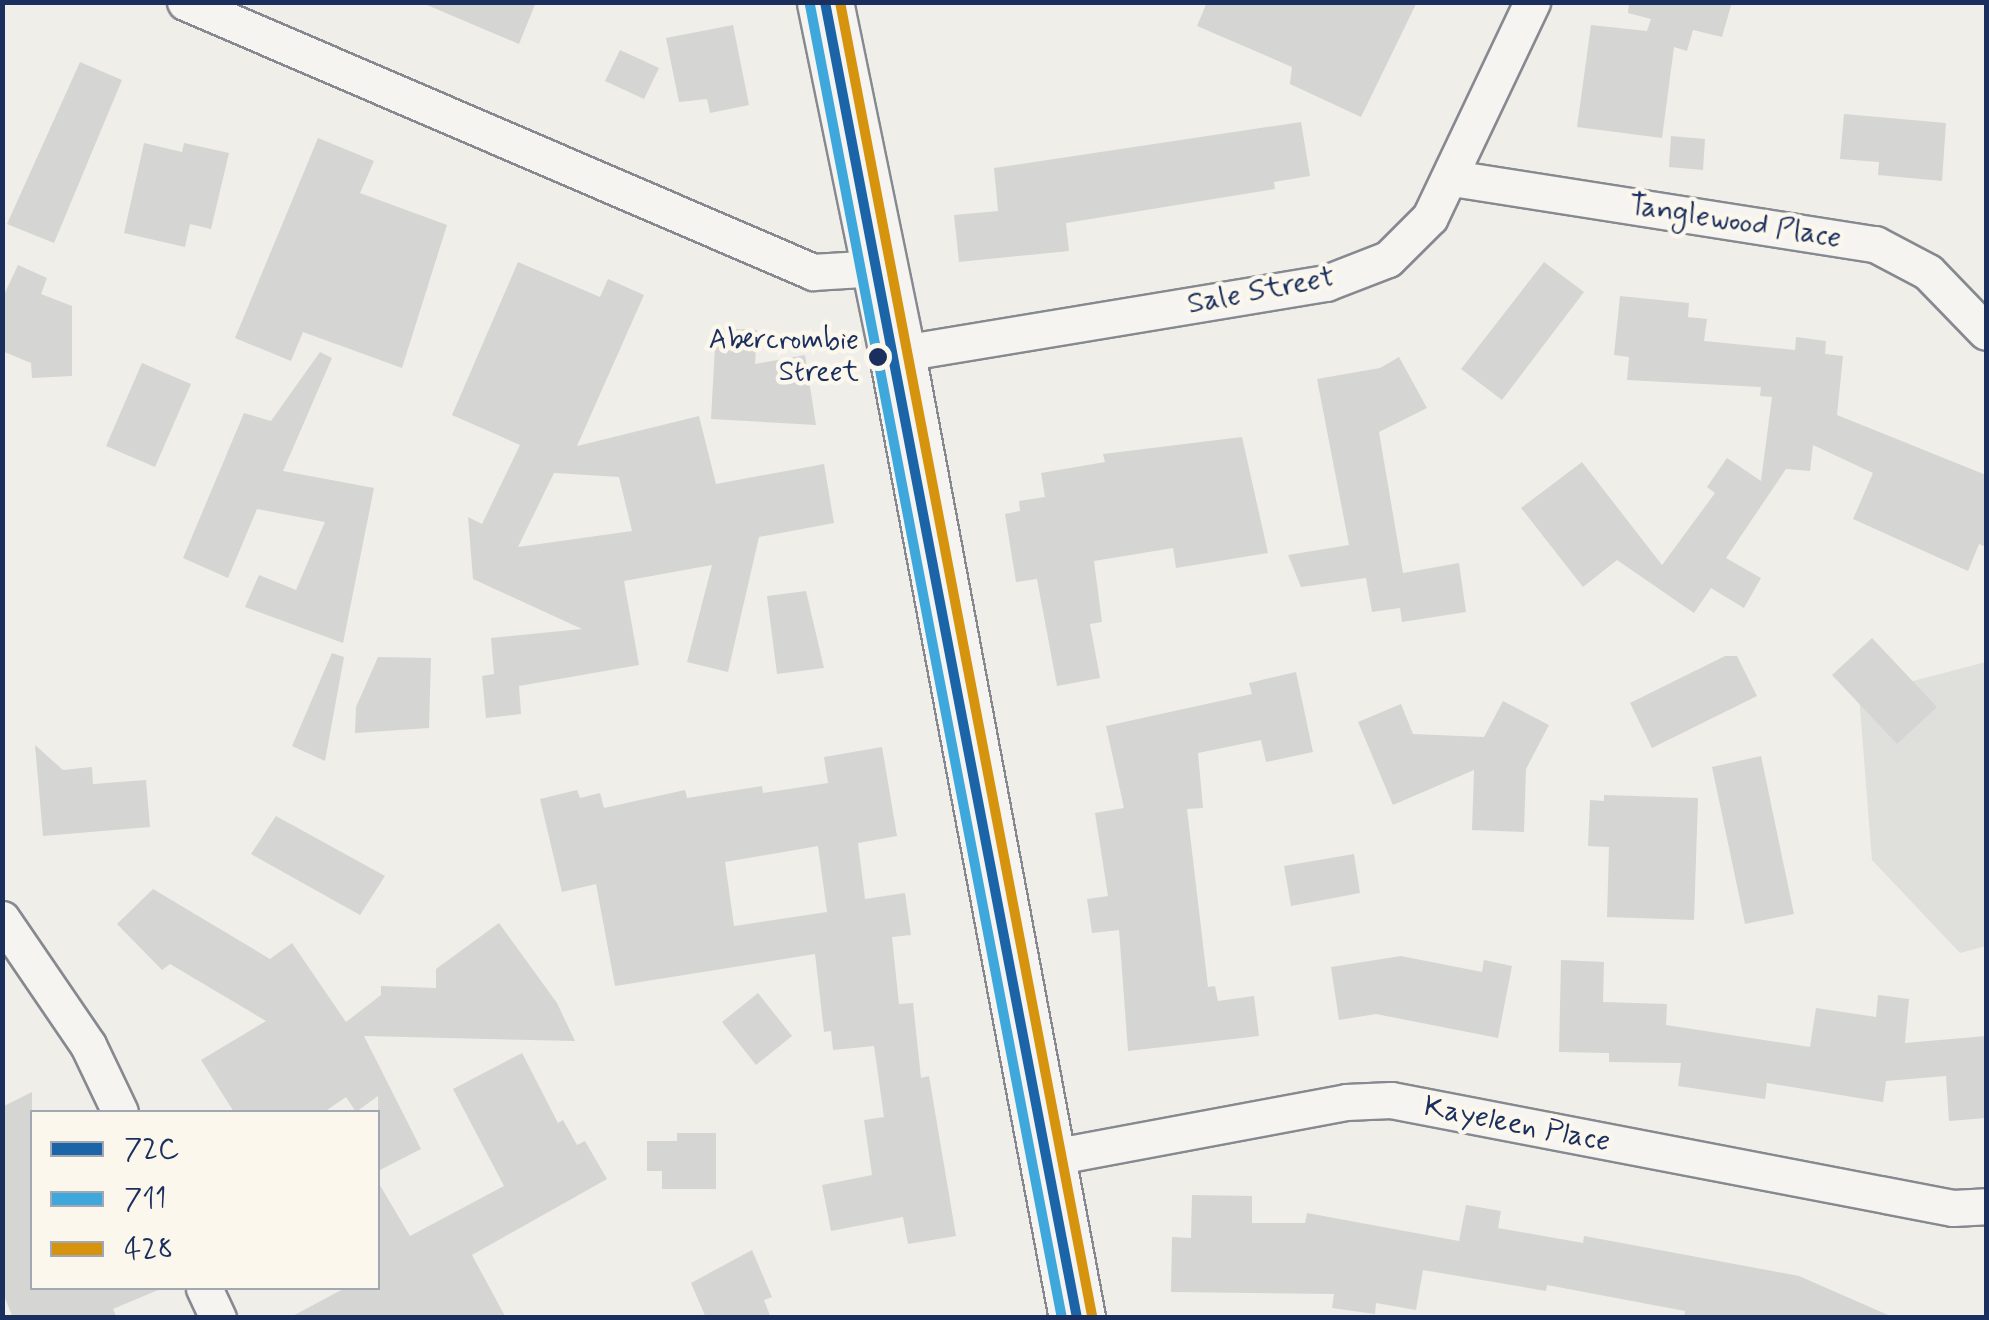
<!DOCTYPE html>
<html>
<head>
<meta charset="utf-8">
<style>
  body { margin:0 }
  #map { position:relative; width:1989px; height:1320px; overflow:hidden; background:#efeee9; font-family:Mynerve,sans-serif }
  div>[style] { position:absolute }
  .green>* { inset:0; background:#dfdfdc }
  .building>* { inset:0; background:#d5d5d4 }
  .roads { filter:drop-shadow(2px 0 #868a90) drop-shadow(-2px 0 #868a90) drop-shadow(0 2px #868a90) drop-shadow(0 -2px #868a90) }
  .street>* { height:35px; margin:-17.5px; padding:0 17.5px; transform-origin:17.5px; border-radius:17.5px; background:#f5f4f0 }
  .primary>* { height:55px; margin:-27.5px; padding:0 27.5px; transform-origin:27.5px; border-radius:27.5px; background:#f5f4f0 }
  .bus-1>* { height:10px; margin:-5px; padding:0 5px; transform-origin:5px; border-radius:5px; background:#1a64a7 }
  .bus-2>* { height:10px; margin:-5px; padding:0 5px; transform-origin:5px; border-radius:5px; background:#3ea7db }
  .bus-3>* { height:10px; margin:-5px; padding:0 5px; transform-origin:5px; border-radius:5px; background:#d6940e }
  .dots>* { width:28px; height:28px; translate:-50% -50%; box-sizing:border-box; border:5px solid #fbf7ec; border-radius:50% }
  span { translate:-50% -50%; white-space:nowrap; text-align:center; line-height:1.15; -webkit-text-stroke:9px #fbf7ec; paint-order:stroke }
  .bus-label { font-size:28px; color:#1b2f5e }
  .right { translate:-100% -50%; text-align:right }
  .street-label { font-size:30px; color:#1b2f5e }
  .frame { position:absolute; inset:0; border:5px solid #1b2f5e; pointer-events:none }
  .legend { position:absolute; left:30px; top:1110px; width:350px; height:180px; box-sizing:border-box; background:#fbf7ec; border:2px solid #a1a7b3; margin:0; padding:12px 18px; list-style:none; font-size:30px; color:#1b2f5e }
  .legend li { display:flex; align-items:center; gap:20px; height:50px }
  .legend b { width:50px; border:2px solid #a1a7b3 }
</style>
</head>
<body>
<div id="map">
  <div class="green">
    <div style="clip-path:polygon(1986px 662px,1986px 946px,1960px 953px,1872px 860px,1859px 695px)"></div>
  </div>
  <div class="building">
    <div style="clip-path:polygon(420px 2px,536px 2px,519px 44px)"></div>
    <div style="clip-path:polygon(1207px 2px,1417px 2px,1361px 117px,1290px 84px,1292px 67px,1197px 26px)"></div>
    <div style="clip-path:polygon(1629px 2px,1732px 2px,1722px 37px,1693px 30px,1687px 51px,1674px 47px,1662px 138px,1577px 127px,1591px 25px,1647px 31px,1651px 19px,1628px 13px)"></div>
    <div style="clip-path:polygon(733px 25px,749px 105px,710px 113px,707px 99px,679px 102px,666px 38px)"></div>
    <div style="clip-path:polygon(620px 50px,659px 68px,644px 99px,605px 81px)"></div>
    <div style="clip-path:polygon(80px 62px,122px 80px,54px 243px,7px 224px)"></div>
    <div style="clip-path:polygon(1844px 114px,1946px 123px,1942px 181px,1878px 175px,1879px 162px,1840px 159px)"></div>
    <div style="clip-path:polygon(1301px 122px,1310px 176px,1274px 182px,1275px 189px,1066px 223px,1069px 251px,959px 262px,954px 215px,998px 211px,994px 168px)"></div>
    <div style="clip-path:polygon(1671px 136px,1705px 139px,1703px 170px,1669px 167px)"></div>
    <div style="clip-path:polygon(318px 138px,374px 161px,360px 193px,447px 225px,402px 368px,303px 332px,291px 361px,235px 338px)"></div>
    <div style="clip-path:polygon(144px 143px,182px 152px,184px 143px,229px 153px,211px 229px,190px 224px,185px 247px,124px 233px)"></div>
    <div style="clip-path:polygon(evenodd,518px 262px,600px 297px,608px 279px,644px 295px,577px 446px,699px 416px,716px 484px,824px 464px,834px 523px,759px 537px,728px 672px,687px 662px,712px 565px,624px 581px,639px 665px,519px 686px,521px 714px,486px 718px,482px 676px,494px 674px,491px 638px,582px 629px,473px 579px,468px 517px,482px 524px,520px 445px,452px 415px,518px 262px,554px 473px,619px 477px,632px 531px,518px 547px,554px 473px)"></div>
    <div style="clip-path:polygon(1544px 262px,1584px 292px,1502px 400px,1461px 369px)"></div>
    <div style="clip-path:polygon(18px 265px,47px 278px,41px 294px,72px 306px,72px 376px,32px 378px,31px 363px,2px 351px,2px 299px)"></div>
    <div style="clip-path:polygon(1620px 296px,1689px 303px,1688px 317px,1707px 319px,1704px 341px,1795px 350px,1796px 337px,1826px 341px,1825px 354px,1843px 356px,1837px 415px,1986px 475px,1986px 547px,1979px 544px,1968px 571px,1853px 519px,1873px 473px,1813px 445px,1810px 471px,1786px 469px,1726px 558px,1761px 578px,1744px 608px,1711px 588px,1694px 613px,1617px 560px,1583px 587px,1521px 508px,1582px 462px,1662px 565px,1715px 493px,1707px 487px,1727px 458px,1761px 481px,1772px 397px,1760px 396px,1761px 387px,1627px 380px,1629px 357px,1614px 355px)"></div>
    <div style="clip-path:polygon(716px 328px,757px 330px,755px 364px,805px 355px,816px 425px,711px 419px)"></div>
    <div style="clip-path:polygon(320px 352px,332px 358px,283px 471px,374px 488px,343px 643px,245px 607px,259px 575px,296px 590px,325px 522px,257px 509px,228px 578px,183px 558px,244px 413px,271px 421px)"></div>
    <div style="clip-path:polygon(1399px 357px,1427px 408px,1379px 432px,1403px 573px,1459px 563px,1466px 612px,1402px 622px,1400px 608px,1372px 612px,1366px 578px,1301px 587px,1288px 555px,1349px 545px,1317px 379px,1380px 368px)"></div>
    <div style="clip-path:polygon(142px 363px,191px 384px,155px 467px,106px 446px)"></div>
    <div style="clip-path:polygon(1242px 437px,1268px 553px,1176px 568px,1173px 548px,1094px 561px,1102px 622px,1090px 624px,1100px 678px,1057px 686px,1037px 579px,1016px 582px,1005px 514px,1020px 511px,1019px 501px,1045px 497px,1041px 473px,1105px 462px,1103px 454px)"></div>
    <div style="clip-path:polygon(806px 591px,824px 668px,777px 674px,767px 596px)"></div>
    <div style="clip-path:polygon(1872px 638px,1937px 707px,1897px 744px,1832px 675px)"></div>
    <div style="clip-path:polygon(332px 653px,344px 657px,325px 761px,292px 746px)"></div>
    <div style="clip-path:polygon(1725px 656px,1737px 656px,1757px 696px,1652px 748px,1630px 703px)"></div>
    <div style="clip-path:polygon(378px 657px,431px 658px,429px 728px,355px 733px,356px 707px)"></div>
    <div style="clip-path:polygon(1296px 672px,1313px 752px,1266px 762px,1261px 740px,1198px 753px,1203px 808px,1187px 809px,1208px 987px,1215px 986px,1218px 1001px,1254px 996px,1259px 1036px,1128px 1051px,1119px 930px,1092px 933px,1087px 899px,1108px 896px,1095px 813px,1124px 808px,1106px 726px,1252px 694px,1249px 683px)"></div>
    <div style="clip-path:polygon(1503px 701px,1549px 725px,1526px 769px,1524px 832px,1472px 830px,1474px 770px,1393px 805px,1358px 722px,1401px 704px,1413px 734px,1484px 737px)"></div>
    <div style="clip-path:polygon(35px 745px,63px 770px,92px 767px,93px 784px,146px 780px,150px 827px,43px 836px)"></div>
    <div style="clip-path:polygon(evenodd,882px 747px,897px 836px,858px 843px,865px 899px,905px 893px,911px 935px,892px 937px,899px 1004px,913px 1003px,921px 1078px,929px 1076px,956px 1236px,908px 1244px,903px 1217px,831px 1231px,822px 1185px,872px 1175px,864px 1120px,884px 1117px,874px 1046px,833px 1050px,831px 1031px,824px 1032px,815px 954px,615px 986px,596px 884px,562px 892px,540px 799px,577px 790px,580px 798px,600px 793px,604px 808px,685px 790px,687px 798px,762px 786px,763px 793px,828px 783px,824px 757px,882px 747px,818px 846px,827px 912px,734px 926px,725px 862px,818px 846px)"></div>
    <div style="clip-path:polygon(1761px 756px,1794px 914px,1745px 924px,1712px 767px)"></div>
    <div style="clip-path:polygon(1604px 795px,1698px 798px,1694px 920px,1607px 917px,1609px 847px,1588px 846px,1590px 800px,1604px 801px)"></div>
    <div style="clip-path:polygon(276px 816px,385px 876px,360px 915px,251px 854px)"></div>
    <div style="clip-path:polygon(1354px 854px,1360px 893px,1291px 906px,1284px 866px)"></div>
    <div style="clip-path:polygon(153px 889px,270px 959px,292px 943px,346px 1022px,381px 995px,381px 986px,436px 988px,436px 969px,499px 923px,557px 1003px,575px 1041px,364px 1036px,421px 1149px,378px 1171px,378px 1096px,356px 1112px,346px 1097px,324px 1112px,234px 1112px,201px 1060px,266px 1021px,170px 964px,162px 970px,117px 924px)"></div>
    <div style="clip-path:polygon(1401px 956px,1482px 972px,1484px 960px,1512px 966px,1498px 1038px,1376px 1014px,1339px 1020px,1331px 967px)"></div>
    <div style="clip-path:polygon(1561px 960px,1604px 962px,1603px 1002px,1667px 1004px,1666px 1025px,1810px 1047px,1816px 1008px,1876px 1017px,1878px 995px,1909px 999px,1905px 1043px,1986px 1036px,1986px 1118px,1949px 1121px,1946px 1076px,1886px 1081px,1883px 1102px,1767px 1083px,1765px 1099px,1678px 1086px,1681px 1063px,1609px 1062px,1609px 1053px,1559px 1052px)"></div>
    <div style="clip-path:polygon(758px 993px,792px 1036px,756px 1065px,722px 1022px)"></div>
    <div style="clip-path:polygon(522px 1053px,558px 1123px,563px 1120px,577px 1145px,585px 1141px,607px 1179px,472px 1255px,506px 1318px,289px 1318px,345px 1288px,378px 1288px,378px 1182px,410px 1236px,504px 1186px,453px 1089px)"></div>
    <div style="clip-path:polygon(32px 1092px,32px 1288px,163px 1288px,113px 1309px,117px 1318px,13px 1318px,2px 1291px,2px 1107px)"></div>
    <div style="clip-path:polygon(677px 1133px,716px 1133px,716px 1189px,662px 1189px,662px 1171px,647px 1171px,647px 1141px,677px 1141px)"></div>
    <div style="clip-path:polygon(1192px 1195px,1252px 1196px,1252px 1223px,1305px 1223px,1307px 1213px,1459px 1241px,1466px 1205px,1501px 1211px,1498px 1228px,1583px 1243px,1584px 1236px,1799px 1276px,1895px 1318px,1684px 1318px,1685px 1311px,1547px 1285px,1546px 1291px,1423px 1270px,1416px 1310px,1376px 1303px,1375px 1314px,1332px 1308px,1334px 1294px,1171px 1292px,1172px 1237px,1191px 1238px)"></div>
    <div style="clip-path:polygon(752px 1250px,772px 1297px,764px 1300px,771px 1318px,706px 1318px,691px 1283px)"></div>
  </div>
  <div class="roads">
    <div class="street">
      <div style="left:185px;top:2px;width:684px;rotate:23.26deg"></div>
      <div style="left:813px;top:272px;width:65px;rotate:-3.5deg"></div>
      <div style="left:1452px;top:178px;width:428px;rotate:8.9deg"></div>
      <div style="left:1875px;top:244px;width:60px;rotate:27.8deg"></div>
      <div style="left:1928px;top:272px;width:83px;rotate:46deg"></div>
      <div style="left:897px;top:354px;width:435px;rotate:-9.4deg"></div>
      <div style="left:1326px;top:283px;width:66px;rotate:-21.2deg"></div>
      <div style="left:1388px;top:259px;width:59px;rotate:-45deg"></div>
      <div style="left:1430px;top:217px;width:238px;rotate:-64.6deg"></div>
      <div style="left:2px;top:919px;width:153px;rotate:55.7deg"></div>
      <div style="left:88px;top:1045px;width:74px;rotate:64.5deg"></div>
      <div style="left:1047px;top:1158px;width:304px;rotate:-10.6deg"></div>
      <div style="left:1346px;top:1102px;width:45px;rotate:-2.5deg"></div>
      <div style="left:1391px;top:1100px;width:572px;rotate:10.88deg"></div>
      <div style="left:1953px;top:1208px;width:33px;rotate:-3deg"></div>
      <div style="left:204px;top:1288px;width:33px;rotate:65deg"></div>
    </div>
    <div class="primary">
      <div style="left:825px;top:2px;width:359px;rotate:78.4deg"></div>
      <div style="left:897px;top:354px;width:981px;rotate:79.42deg"></div>
    </div>
  </div>
  <div class="bus-1">
    <div style="left:825px;top:2px;width:1340px;rotate:79.16deg"></div>
  </div>
  <div class="bus-2">
    <div style="left:810px;top:5px;width:1337px;rotate:79.14deg"></div>
  </div>
  <div class="bus-3">
    <div style="left:840px;top:2px;width:1337px;rotate:79.14deg"></div>
  </div>
  <div class="dots">
    <div style="left:878px;top:357px;background:#1b2f5e"></div>
  </div>
  <div class="bus-label">
    <span class="right" style="left:859px;top:357px">Abercrombie<br>Street</span>
  </div>
  <div class="street-label">
    <span style="left:1735px;top:222px;rotate:9deg">Tanglewood Place</span>
    <span style="left:1261px;top:291px;rotate:-11deg">Sale Street</span>
    <span style="left:1517px;top:1125px;rotate:11deg">Kayeleen Place</span>
  </div>
  <div class="frame"></div>
  <ul class="legend">
  <li><b style="height:12px;background:#1a64a7"></b>72C</li>
  <li><b style="height:12px;background:#3ea7db"></b>711</li>
  <li><b style="height:12px;background:#d6940e"></b>428</li>
  </ul>
</div>
</body>
</html>
